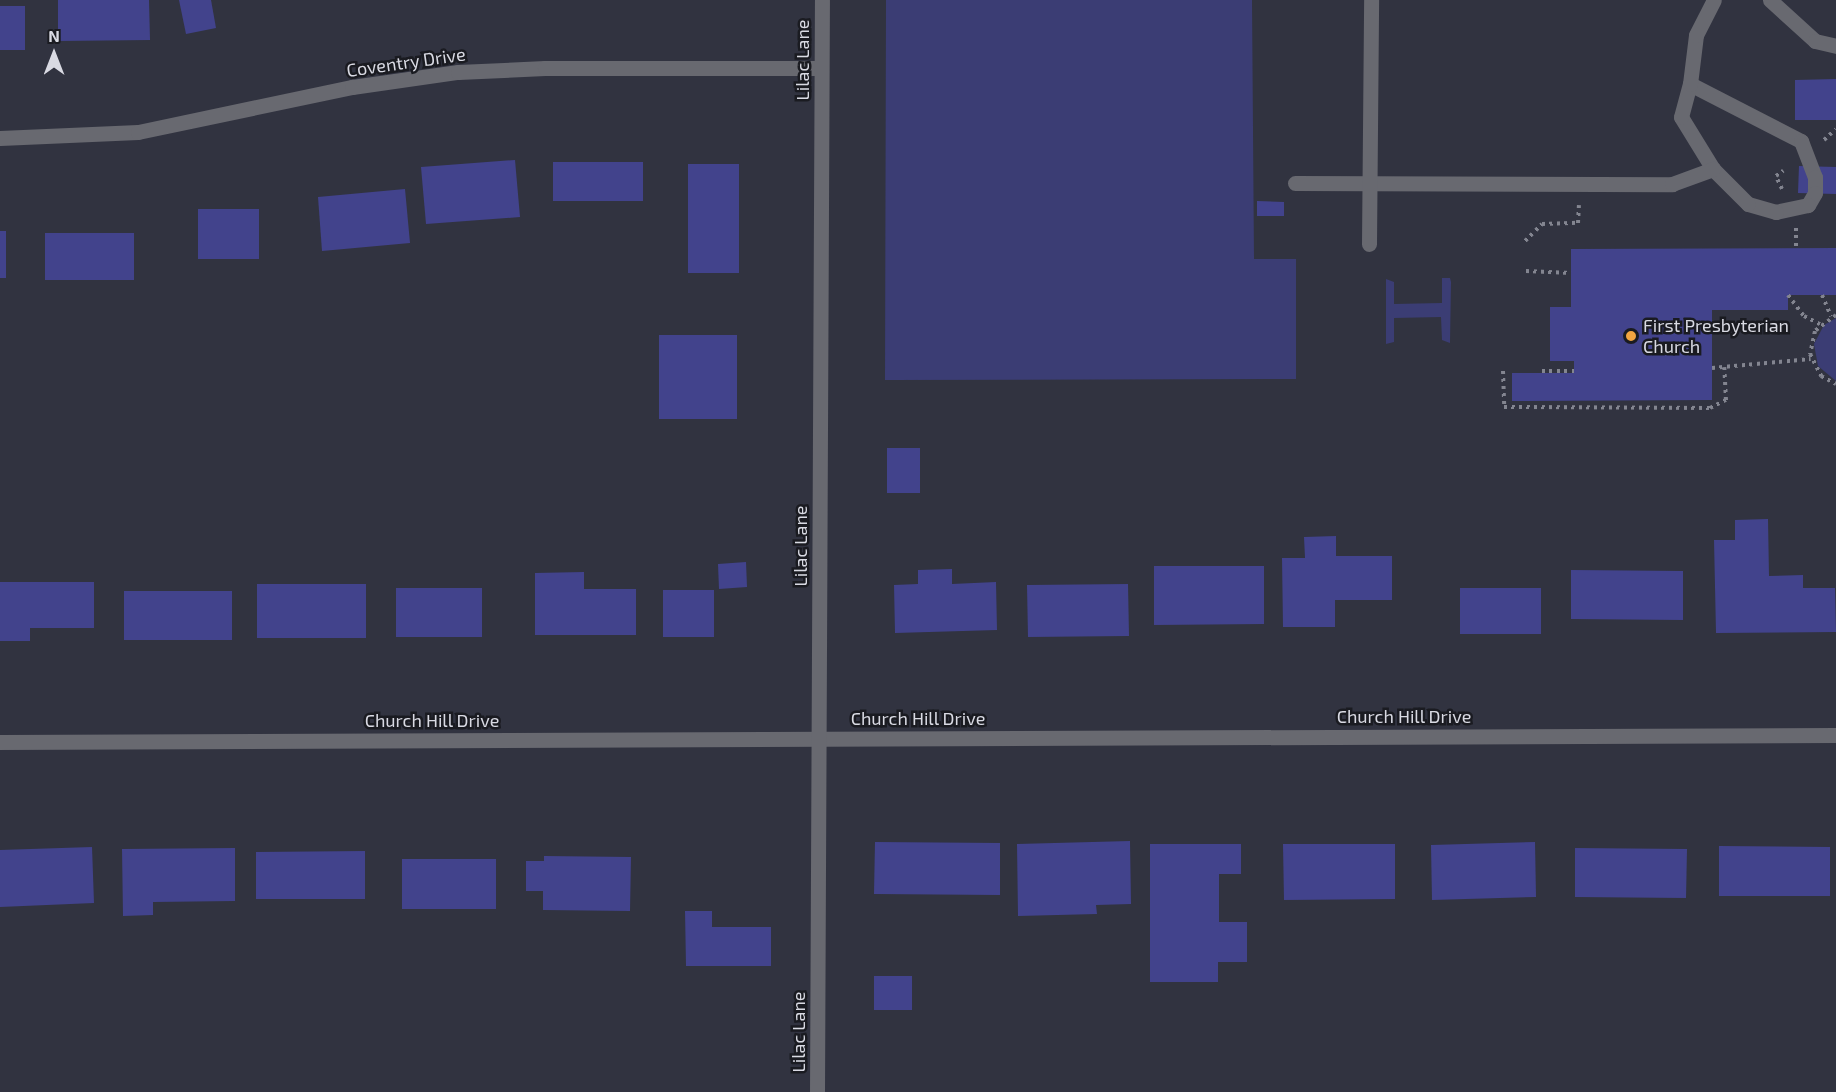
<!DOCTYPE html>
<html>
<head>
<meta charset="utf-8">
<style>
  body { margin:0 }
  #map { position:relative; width:1836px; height:1092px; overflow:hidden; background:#313340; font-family:"Exo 2",sans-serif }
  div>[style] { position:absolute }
  .green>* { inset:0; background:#3b3d74 }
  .building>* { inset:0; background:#42438c }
  .path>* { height:4px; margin-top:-2px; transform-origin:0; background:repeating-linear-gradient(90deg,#838590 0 3px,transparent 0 7.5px) }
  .minor>* { height:15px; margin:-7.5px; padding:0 7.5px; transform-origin:7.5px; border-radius:7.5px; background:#686970 }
  .dots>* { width:16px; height:16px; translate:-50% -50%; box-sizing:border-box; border:3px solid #1a1b21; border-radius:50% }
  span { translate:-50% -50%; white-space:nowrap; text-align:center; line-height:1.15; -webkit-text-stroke:5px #1a1b21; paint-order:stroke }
  .street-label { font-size:18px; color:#d9dae3 }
  .poi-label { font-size:18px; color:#d9dae3 }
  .left { translate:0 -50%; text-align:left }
  .north { position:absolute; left:24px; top:24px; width:60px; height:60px; -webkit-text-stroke:4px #1a1b21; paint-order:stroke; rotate:0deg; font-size:16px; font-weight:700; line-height:24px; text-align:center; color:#d9dae3 }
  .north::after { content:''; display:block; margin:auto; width:21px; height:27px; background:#d9dae3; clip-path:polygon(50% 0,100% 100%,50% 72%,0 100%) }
</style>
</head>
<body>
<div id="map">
  <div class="green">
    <div style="clip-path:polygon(886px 0,1252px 0,1254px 259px,1296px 259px,1296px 379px,885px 380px)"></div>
    <div style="clip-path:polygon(1442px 278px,1450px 278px,1451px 282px,1450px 343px,1442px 340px,1441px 317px,1394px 318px,1394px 342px,1386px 344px,1386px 279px,1394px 282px,1394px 304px,1442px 303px)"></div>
    <div style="clip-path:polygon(1836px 318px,1836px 381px,1818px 366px,1814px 344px,1824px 325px)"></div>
  </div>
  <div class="building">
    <div style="clip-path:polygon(58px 0,149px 0,150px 40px,58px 41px)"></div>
    <div style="clip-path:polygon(179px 0,211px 0,216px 28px,186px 34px)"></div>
    <div style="clip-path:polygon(0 6px,25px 6px,25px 50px,0 50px)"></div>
    <div style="clip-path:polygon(1836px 79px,1836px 120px,1795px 120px,1795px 80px)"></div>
    <div style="clip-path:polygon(515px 160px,520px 217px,426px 224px,421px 167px)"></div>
    <div style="clip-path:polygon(553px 162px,643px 162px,643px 201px,553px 201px)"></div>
    <div style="clip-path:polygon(688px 164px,739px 164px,739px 273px,688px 273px)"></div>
    <div style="clip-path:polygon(1799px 166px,1836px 167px,1836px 194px,1798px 193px)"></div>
    <div style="clip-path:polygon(405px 189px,410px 243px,322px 251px,318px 197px)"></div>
    <div style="clip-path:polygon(1257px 201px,1284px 202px,1284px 216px,1257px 216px)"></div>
    <div style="clip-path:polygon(198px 209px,259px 209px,259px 259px,198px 259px)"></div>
    <div style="clip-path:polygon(0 231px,6px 231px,6px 278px,0 278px)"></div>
    <div style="clip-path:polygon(45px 233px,134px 233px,134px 280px,45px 280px)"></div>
    <div style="clip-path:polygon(1836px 248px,1836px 295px,1788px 295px,1788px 310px,1712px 310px,1712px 400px,1512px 401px,1512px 373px,1574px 373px,1574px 361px,1550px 361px,1550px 307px,1571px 307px,1571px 249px)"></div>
    <div style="clip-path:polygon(659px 335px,737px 335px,737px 419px,659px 419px)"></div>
    <div style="clip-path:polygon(887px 448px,920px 448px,920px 493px,887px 493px)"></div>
    <div style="clip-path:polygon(1768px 519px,1769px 576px,1803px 575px,1803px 588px,1835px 588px,1836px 632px,1716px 633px,1714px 540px,1735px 540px,1735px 520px)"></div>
    <div style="clip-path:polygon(1336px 536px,1336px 556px,1392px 556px,1392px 600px,1335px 600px,1335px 627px,1283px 627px,1282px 558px,1305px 558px,1304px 537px)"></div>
    <div style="clip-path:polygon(746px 562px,747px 587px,719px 589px,718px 564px)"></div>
    <div style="clip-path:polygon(1154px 566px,1264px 566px,1264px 624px,1154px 625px)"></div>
    <div style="clip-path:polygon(952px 569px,952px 584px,996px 582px,997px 630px,895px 633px,894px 585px,918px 584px,918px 570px)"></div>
    <div style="clip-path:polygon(1571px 570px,1683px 571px,1683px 620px,1571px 619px)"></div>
    <div style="clip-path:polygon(584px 572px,584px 589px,636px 589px,636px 635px,535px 635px,535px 573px)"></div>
    <div style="clip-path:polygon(0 582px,94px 582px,94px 628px,30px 628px,30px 641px,0 641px)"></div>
    <div style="clip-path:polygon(257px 584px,366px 584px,366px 638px,257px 638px)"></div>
    <div style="clip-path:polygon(1128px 584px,1129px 636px,1028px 637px,1027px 585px)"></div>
    <div style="clip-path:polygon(396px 588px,482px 588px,482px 637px,396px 637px)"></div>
    <div style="clip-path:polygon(1460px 588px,1541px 588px,1541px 634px,1460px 634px)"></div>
    <div style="clip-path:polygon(663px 590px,714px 590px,714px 637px,663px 637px)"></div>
    <div style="clip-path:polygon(124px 591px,232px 591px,232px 640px,124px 640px)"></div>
    <div style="clip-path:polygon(1130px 841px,1131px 904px,1096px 905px,1097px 914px,1018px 916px,1017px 844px)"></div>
    <div style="clip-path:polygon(875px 842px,1000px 843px,1000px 895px,874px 894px)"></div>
    <div style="clip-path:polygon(1535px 842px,1536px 897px,1432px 900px,1431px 845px)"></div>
    <div style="clip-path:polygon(1150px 844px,1241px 844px,1241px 874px,1219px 874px,1219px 922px,1247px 922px,1247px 962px,1218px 962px,1218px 982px,1150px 982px)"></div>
    <div style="clip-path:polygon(1283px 844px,1395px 844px,1395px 899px,1284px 900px)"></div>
    <div style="clip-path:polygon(1719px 846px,1830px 847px,1830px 896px,1719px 896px)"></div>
    <div style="clip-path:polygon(92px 847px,94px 903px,0 907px,0 850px)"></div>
    <div style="clip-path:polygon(235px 848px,235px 901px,153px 902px,153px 915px,123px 916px,122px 849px)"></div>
    <div style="clip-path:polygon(1575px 848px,1687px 849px,1686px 898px,1575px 897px)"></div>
    <div style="clip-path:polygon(365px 851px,365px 899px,256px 899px,256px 852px)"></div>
    <div style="clip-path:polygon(544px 856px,631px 857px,630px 911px,543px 910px,543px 891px,526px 891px,526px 861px,544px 861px)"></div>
    <div style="clip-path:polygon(402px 859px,496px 859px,496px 909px,402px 909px)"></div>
    <div style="clip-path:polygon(685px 911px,712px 911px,712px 927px,771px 927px,771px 966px,686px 966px)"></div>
    <div style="clip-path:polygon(874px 976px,912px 976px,912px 1010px,874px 1010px)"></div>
  </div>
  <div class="path">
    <div style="left:1824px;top:140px;width:16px;rotate:-43deg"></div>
    <div style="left:1782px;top:189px;width:14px;rotate:-115deg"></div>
    <div style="left:1776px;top:176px;width:9px;rotate:-36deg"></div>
    <div style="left:1796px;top:228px;width:20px;rotate:90deg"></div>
    <div style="left:1525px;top:241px;width:24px;rotate:-45deg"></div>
    <div style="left:1542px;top:224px;width:36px;rotate:-2deg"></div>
    <div style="left:1578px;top:223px;width:18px;rotate:-87deg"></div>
    <div style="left:1526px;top:271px;width:45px;rotate:2.5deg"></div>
    <div style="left:1788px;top:295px;width:26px;rotate:53deg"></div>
    <div style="left:1804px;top:316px;width:18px;rotate:27deg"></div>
    <div style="left:1822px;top:295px;width:23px;rotate:67deg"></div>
    <div style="left:1836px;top:315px;width:26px;rotate:143deg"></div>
    <div style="left:1815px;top:331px;width:24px;rotate:102deg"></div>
    <div style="left:1810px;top:354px;width:25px;rotate:63deg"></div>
    <div style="left:1821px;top:376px;width:17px;rotate:28deg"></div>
    <div style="left:1712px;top:368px;width:99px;rotate:-5.2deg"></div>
    <div style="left:1503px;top:371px;width:36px;rotate:88deg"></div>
    <div style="left:1504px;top:407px;width:206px;rotate:0.3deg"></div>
    <div style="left:1710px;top:408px;width:18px;rotate:-27deg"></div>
    <div style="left:1726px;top:400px;width:33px;rotate:-93deg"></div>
    <div style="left:1542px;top:371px;width:32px"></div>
  </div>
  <div class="minor">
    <div style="left:1770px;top:0;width:61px;rotate:42.3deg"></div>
    <div style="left:1815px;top:41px;width:22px;rotate:13deg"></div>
    <div style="left:1690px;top:84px;width:125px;rotate:27.2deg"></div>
    <div style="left:1801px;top:141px;width:39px;rotate:69deg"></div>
    <div style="left:1815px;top:177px;width:16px;rotate:90deg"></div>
    <div style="left:1815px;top:193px;width:14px;rotate:120deg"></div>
    <div style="left:1808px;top:205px;width:33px;rotate:168deg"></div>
    <div style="left:1776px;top:212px;width:29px;rotate:-164deg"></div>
    <div style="left:1748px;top:204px;width:49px;rotate:-135deg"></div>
    <div style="left:1713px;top:169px;width:61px;rotate:-121.6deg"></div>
    <div style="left:1681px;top:117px;width:34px;rotate:-75deg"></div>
    <div style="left:1690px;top:84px;width:49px;rotate:-83deg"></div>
    <div style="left:1696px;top:35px;width:39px;rotate:-63deg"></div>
    <div style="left:0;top:138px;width:138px;rotate:-2.5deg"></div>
    <div style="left:138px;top:132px;width:219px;rotate:-11.9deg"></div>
    <div style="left:352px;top:87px;width:107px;rotate:-8.1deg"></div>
    <div style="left:458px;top:72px;width:87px;rotate:-2.6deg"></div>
    <div style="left:545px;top:68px;width:276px"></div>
    <div style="left:1295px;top:183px;width:377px;rotate:0.2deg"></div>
    <div style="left:1672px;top:184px;width:44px;rotate:-20.1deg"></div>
    <div style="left:1369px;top:244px;width:244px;rotate:-89.5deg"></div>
    <div style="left:0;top:742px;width:1836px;rotate:-0.22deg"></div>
    <div style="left:817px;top:1092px;width:1092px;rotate:-89.74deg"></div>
  </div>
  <div class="dots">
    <div style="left:1631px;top:336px;background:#f2a541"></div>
  </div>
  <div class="street-label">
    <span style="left:802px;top:60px;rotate:-90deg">Lilac Lane</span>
    <span style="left:406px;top:62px;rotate:-8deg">Coventry Drive</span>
    <span style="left:800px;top:546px;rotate:-90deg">Lilac Lane</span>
    <span style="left:1404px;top:716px">Church Hill Drive</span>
    <span style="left:918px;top:718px">Church Hill Drive</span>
    <span style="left:432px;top:720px">Church Hill Drive</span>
    <span style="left:798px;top:1032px;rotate:-90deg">Lilac Lane</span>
  </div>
  <div class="poi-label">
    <span class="left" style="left:1643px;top:336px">First Presbyterian<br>Church</span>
  </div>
  <div class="north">N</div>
</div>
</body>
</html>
